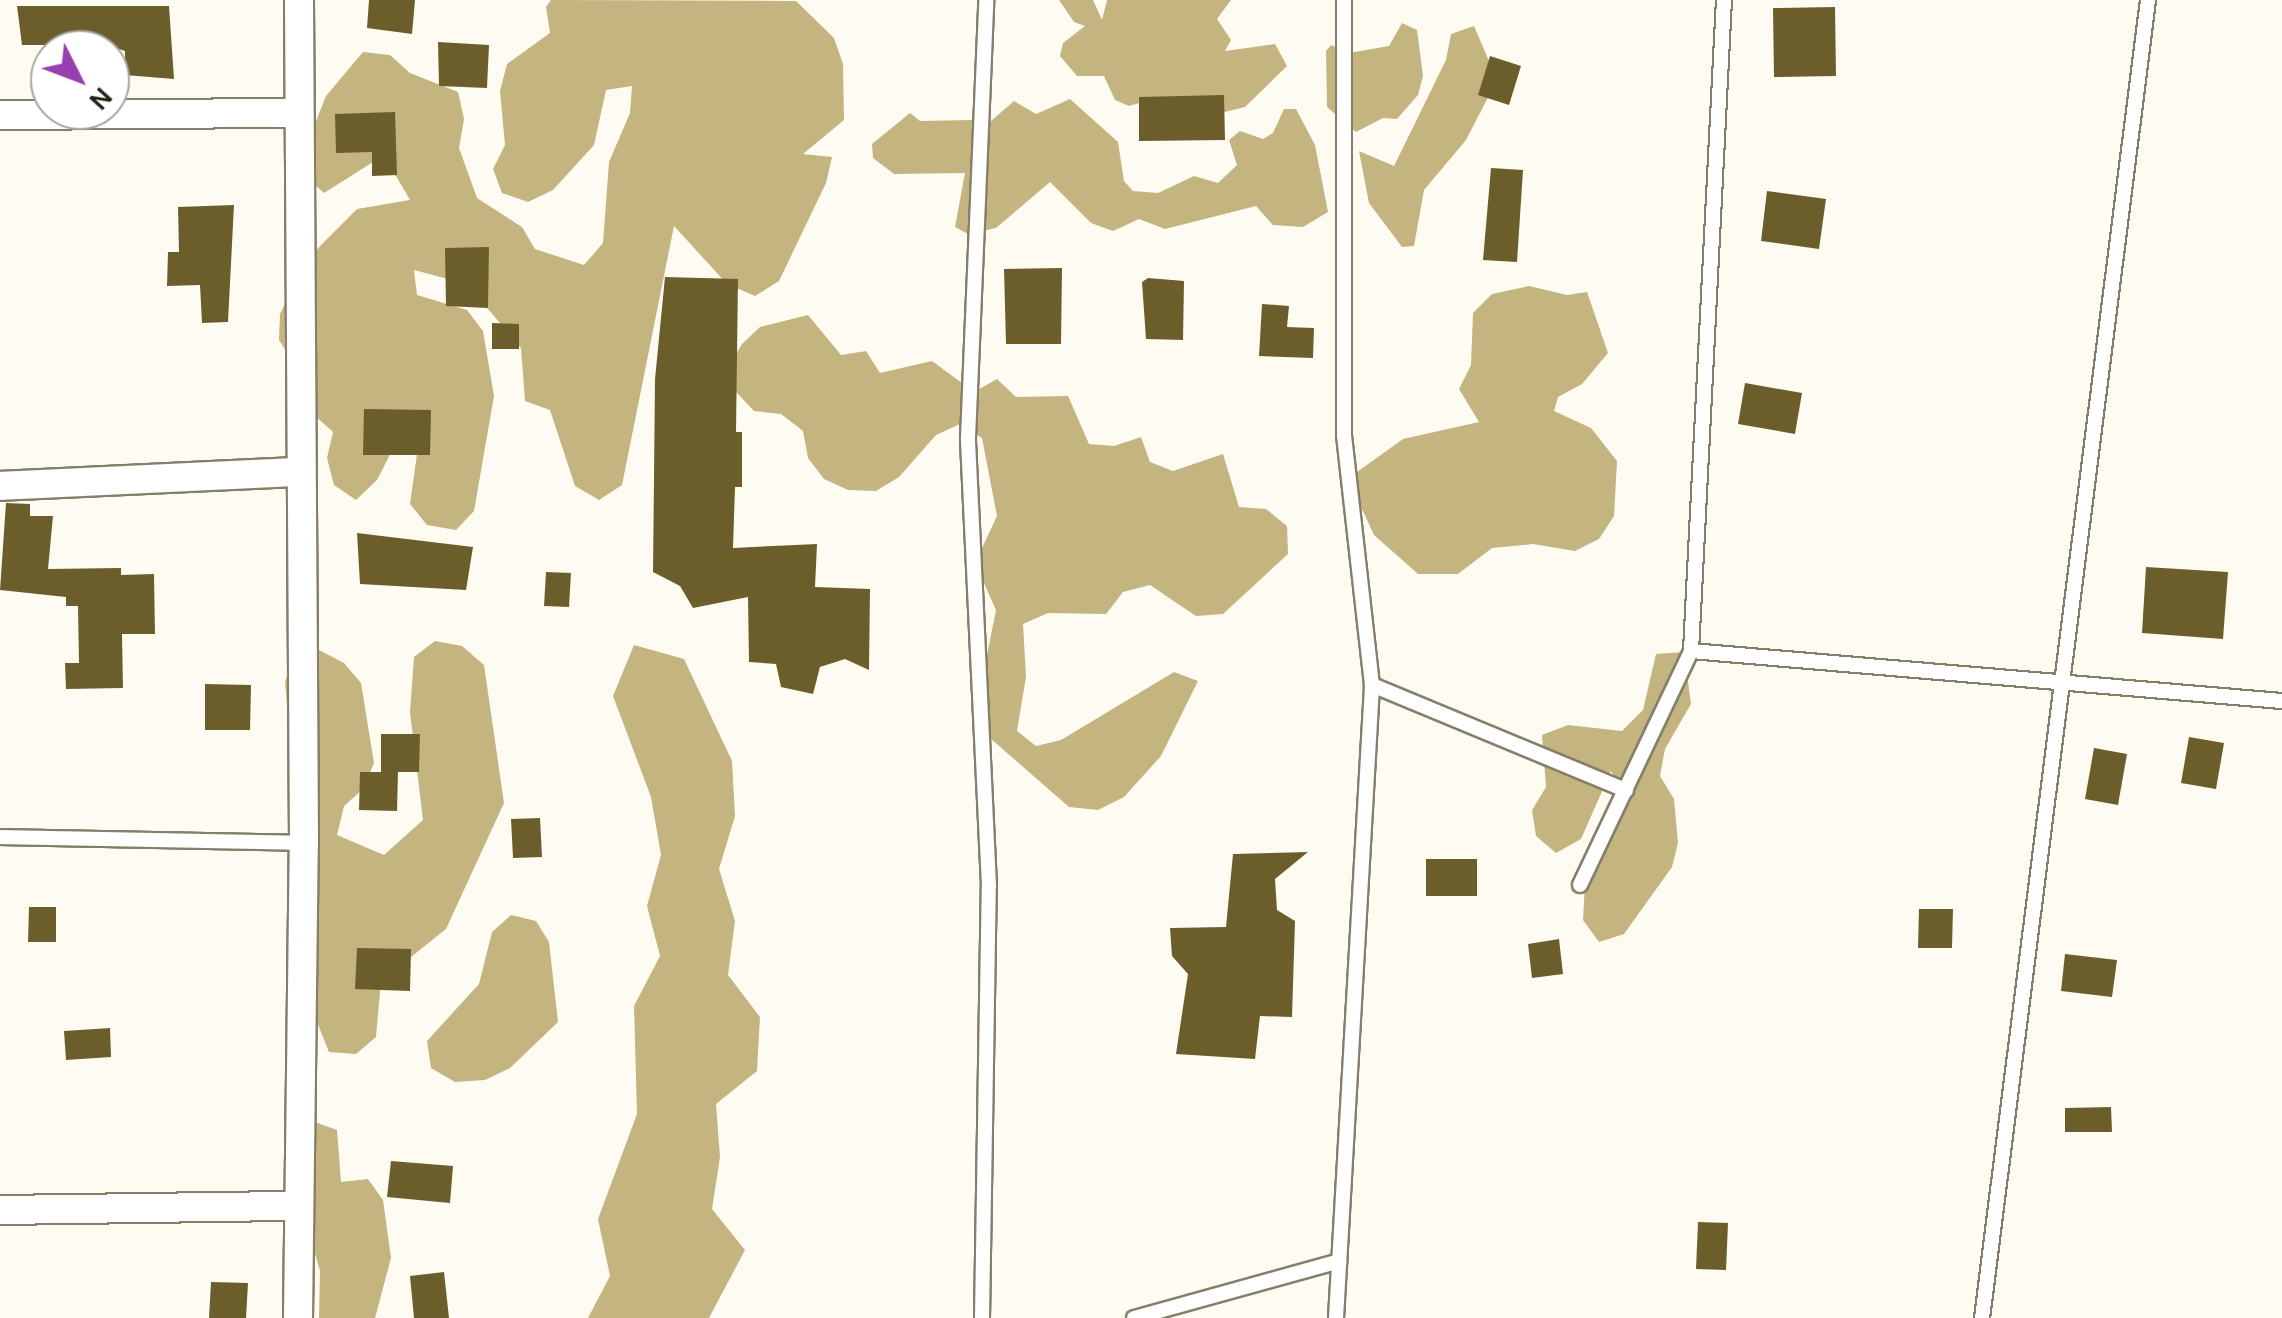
<!DOCTYPE html>
<html>
<head>
<meta charset="utf-8">
<style>
  body { margin:0 }
  #map { position:relative; width:2282px; height:1318px; overflow:hidden; background:#fefcf2; font-family:Karla,sans-serif }
  div>[style] { position:absolute }
  .forest>* { inset:0; background:#c4b480 }
  .building>* { inset:0; background:#6c5e2b }
  .roads { filter:drop-shadow(2px 0 #857f6a) drop-shadow(-2px 0 #857f6a) drop-shadow(0 2px #857f6a) drop-shadow(0 -2px #857f6a) }
  .lane>* { height:14px; margin:-7px; padding:0 7px; transform-origin:7px; border-radius:7px; background:#fff }
  .street>* { height:28px; margin:-14px; padding:0 14px; transform-origin:14px; border-radius:14px; background:#fff }
  span { translate:-50% -50%; white-space:nowrap; text-align:center; line-height:1.15; -webkit-text-stroke:10px #fff; paint-order:stroke }
  .north { position:absolute; left:30px; top:30px; width:100px; height:100px; box-sizing:border-box; background:#fff; border:2px solid #a6a5a2; border-radius:50%; rotate:132deg; font-size:28px; font-weight:700; line-height:40px; text-align:center; color:#211f16 }
  .north::after { content:''; display:block; margin:auto; width:35px; height:45px; background:#9641af; clip-path:polygon(50% 0,100% 100%,50% 72%,0 100%) }
</style>
</head>
<body>
<div id="map">
  <div class="forest">
    <div style="clip-path:polygon(551px 0,796px 1px,834px 38px,843px 64px,844px 120px,803px 154px,832px 157px,826px 183px,779px 281px,755px 296px,727px 284px,674px 226px,622px 485px,599px 500px,575px 486px,550px 410px,525px 401px,521px 348px,467px 284px,414px 270px,417px 295px,467px 310px,483px 331px,494px 396px,474px 511px,456px 530px,427px 525px,410px 504px,417px 454px,402px 431px,377px 480px,356px 500px,334px 485px,327px 458px,333px 432px,313px 414px,295px 365px,279px 340px,280px 314px,303px 266px,320px 246px,357px 209px,410px 200px,396px 176px,373px 162px,324px 193px,305px 176px,305px 149px,326px 96px,363px 52px,390px 55px,410px 73px,458px 92px,464px 119px,459px 148px,477px 198px,522px 227px,535px 249px,584px 265px,603px 243px,609px 162px,630px 113px,632px 86px,606px 90px,594px 145px,553px 190px,528px 202px,502px 193px,493px 169px,505px 145px,500px 91px,507px 64px,550px 33px,546px 7px)"></div>
    <div style="clip-path:polygon(1093px 0,1102px 20px,1107px 0,1231px 0,1217px 19px,1231px 40px,1225px 51px,1275px 44px,1287px 66px,1245px 107px,1208px 116px,1143px 102px,1129px 106px,1115px 100px,1104px 76px,1077px 76px,1060px 56px,1063px 43px,1085px 26px,1074px 22px,1059px 0)"></div>
    <div style="clip-path:polygon(1402px 23px,1417px 30px,1423px 76px,1418px 95px,1397px 119px,1383px 118px,1356px 132px,1327px 107px,1326px 51px,1331px 45px,1349px 53px,1389px 46px)"></div>
    <div style="clip-path:polygon(1474px 26px,1497px 80px,1466px 140px,1424px 190px,1414px 246px,1402px 247px,1369px 203px,1359px 151px,1394px 166px,1446px 60px,1451px 34px)"></div>
    <div style="clip-path:polygon(1070px 99px,1118px 142px,1124px 181px,1133px 191px,1158px 193px,1194px 176px,1218px 183px,1237px 165px,1229px 140px,1240px 131px,1263px 139px,1273px 133px,1284px 109px,1296px 109px,1315px 145px,1328px 212px,1303px 227px,1273px 225px,1256px 206px,1165px 229px,1139px 219px,1113px 231px,1091px 223px,1050px 182px,996px 228px,968px 234px,955px 227px,965px 173px,894px 174px,873px 158px,872px 144px,910px 113px,920px 121px,972px 120px,983px 128px,1014px 101px,1036px 114px)"></div>
    <div style="clip-path:polygon(1529px 286px,1567px 295px,1587px 292px,1608px 353px,1582px 384px,1558px 397px,1554px 411px,1591px 428px,1617px 461px,1614px 516px,1599px 539px,1575px 551px,1533px 544px,1492px 548px,1458px 574px,1418px 574px,1374px 535px,1351px 485px,1357px 472px,1403px 439px,1479px 422px,1459px 389px,1471px 365px,1473px 313px,1492px 294px)"></div>
    <div style="clip-path:polygon(808px 315px,841px 355px,866px 351px,880px 373px,932px 361px,974px 392px,997px 379px,1016px 397px,1068px 396px,1089px 444px,1114px 446px,1141px 437px,1150px 462px,1173px 471px,1223px 454px,1239px 507px,1266px 509px,1287px 526px,1288px 554px,1223px 614px,1196px 616px,1150px 585px,1123px 592px,1106px 614px,1048px 613px,1023px 624px,1026px 677px,1017px 731px,1036px 746px,1061px 740px,1174px 672px,1198px 681px,1161px 756px,1124px 797px,1098px 810px,1069px 807px,990px 738px,975px 715px,996px 610px,975px 563px,997px 516px,982px 438px,960px 424px,936px 435px,899px 477px,876px 491px,848px 490px,824px 479px,808px 458px,803px 431px,781px 414px,754px 411px,736px 392px,729px 366px,742px 344px,760px 327px)"></div>
    <div style="clip-path:polygon(435px 641px,462px 646px,484px 665px,504px 803px,446px 929px,381px 981px,376px 1037px,356px 1054px,329px 1052px,309px 1002px,317px 951px,306px 927px,285px 682px,293px 656px,319px 650px,344px 663px,361px 683px,374px 763px,363px 789px,344px 806px,337px 835px,384px 855px,423px 820px,410px 712px,414px 657px)"></div>
    <div style="clip-path:polygon(634px 645px,684px 659px,732px 761px,735px 816px,719px 869px,735px 921px,728px 975px,760px 1017px,757px 1071px,716px 1104px,720px 1157px,712px 1209px,745px 1250px,709px 1318px,588px 1318px,610px 1276px,598px 1219px,637px 1114px,634px 1006px,660px 956px,647px 906px,661px 855px,651px 797px,613px 696px)"></div>
    <div style="clip-path:polygon(1684px 652px,1691px 704px,1665px 749px,1660px 776px,1674px 799px,1678px 843px,1672px 867px,1624px 934px,1599px 942px,1583px 920px,1586px 866px,1619px 820px,1623px 794px,1611px 771px,1581px 839px,1556px 853px,1536px 836px,1532px 810px,1546px 787px,1542px 735px,1568px 725px,1622px 731px,1643px 710px,1656px 654px)"></div>
    <div style="clip-path:polygon(511px 915px,536px 921px,549px 942px,558px 1022px,510px 1068px,485px 1080px,455px 1082px,431px 1068px,427px 1041px,479px 984px,492px 932px)"></div>
    <div style="clip-path:polygon(312px 1121px,337px 1130px,341px 1182px,368px 1179px,383px 1200px,391px 1258px,375px 1318px,319px 1318px,320px 1271px,298px 1196px)"></div>
  </div>
  <div class="building">
    <div style="clip-path:polygon(369px 0,415px 0,412px 34px,367px 28px)"></div>
    <div style="clip-path:polygon(17px 6px,169px 6px,174px 79px,125px 75px,125px 51px,107px 45px,22px 45px)"></div>
    <div style="clip-path:polygon(1835px 7px,1836px 76px,1774px 77px,1773px 8px)"></div>
    <div style="clip-path:polygon(438px 42px,489px 45px,487px 88px,439px 86px)"></div>
    <div style="clip-path:polygon(1490px 56px,1521px 66px,1509px 105px,1478px 95px)"></div>
    <div style="clip-path:polygon(1224px 95px,1225px 140px,1139px 141px,1139px 97px)"></div>
    <div style="clip-path:polygon(395px 112px,397px 175px,372px 176px,372px 152px,336px 153px,335px 114px)"></div>
    <div style="clip-path:polygon(1491px 168px,1523px 170px,1517px 262px,1483px 260px)"></div>
    <div style="clip-path:polygon(1767px 191px,1826px 199px,1819px 249px,1761px 241px)"></div>
    <div style="clip-path:polygon(234px 205px,228px 322px,202px 323px,200px 285px,167px 286px,168px 252px,179px 252px,178px 207px)"></div>
    <div style="clip-path:polygon(489px 247px,488px 308px,446px 306px,445px 248px)"></div>
    <div style="clip-path:polygon(1062px 268px,1061px 344px,1006px 344px,1004px 269px)"></div>
    <div style="clip-path:polygon(665px 277px,738px 279px,736px 432px,742px 432px,742px 487px,735px 487px,733px 548px,817px 544px,815px 587px,870px 589px,869px 670px,845px 659px,820px 667px,813px 694px,781px 687px,776px 664px,749px 662px,748px 597px,693px 608px,680px 586px,653px 572px,655px 379px)"></div>
    <div style="clip-path:polygon(1148px 278px,1184px 281px,1183px 340px,1146px 339px,1142px 282px)"></div>
    <div style="clip-path:polygon(1262px 304px,1289px 306px,1287px 327px,1314px 328px,1313px 358px,1259px 356px)"></div>
    <div style="clip-path:polygon(492px 323px,519px 324px,519px 349px,492px 349px)"></div>
    <div style="clip-path:polygon(1745px 383px,1802px 393px,1795px 434px,1738px 424px)"></div>
    <div style="clip-path:polygon(364px 409px,431px 410px,430px 455px,363px 455px)"></div>
    <div style="clip-path:polygon(6px 503px,30px 504px,30px 516px,53px 516px,48px 569px,121px 568px,121px 575px,154px 574px,155px 634px,122px 634px,123px 688px,66px 689px,65px 663px,79px 663px,78px 606px,66px 606px,66px 597px,0 590px)"></div>
    <div style="clip-path:polygon(357px 533px,473px 547px,466px 590px,360px 584px)"></div>
    <div style="clip-path:polygon(2146px 567px,2228px 572px,2223px 639px,2142px 633px)"></div>
    <div style="clip-path:polygon(546px 572px,571px 573px,569px 607px,544px 606px)"></div>
    <div style="clip-path:polygon(205px 684px,251px 685px,250px 730px,205px 730px)"></div>
    <div style="clip-path:polygon(381px 734px,420px 734px,419px 772px,398px 772px,397px 811px,359px 810px,360px 772px,381px 772px)"></div>
    <div style="clip-path:polygon(2189px 737px,2224px 743px,2216px 789px,2181px 783px)"></div>
    <div style="clip-path:polygon(2094px 748px,2127px 754px,2118px 805px,2085px 799px)"></div>
    <div style="clip-path:polygon(540px 818px,542px 857px,513px 858px,511px 819px)"></div>
    <div style="clip-path:polygon(1308px 852px,1275px 879px,1277px 910px,1295px 921px,1292px 1017px,1260px 1016px,1255px 1059px,1176px 1054px,1188px 974px,1172px 956px,1170px 928px,1226px 927px,1233px 854px)"></div>
    <div style="clip-path:polygon(1426px 859px,1477px 859px,1477px 896px,1426px 896px)"></div>
    <div style="clip-path:polygon(29px 907px,56px 907px,56px 942px,28px 942px)"></div>
    <div style="clip-path:polygon(1919px 909px,1953px 909px,1952px 948px,1918px 948px)"></div>
    <div style="clip-path:polygon(1559px 939px,1563px 974px,1532px 978px,1528px 944px)"></div>
    <div style="clip-path:polygon(357px 948px,411px 949px,410px 991px,355px 989px)"></div>
    <div style="clip-path:polygon(2065px 954px,2117px 960px,2112px 997px,2061px 991px)"></div>
    <div style="clip-path:polygon(110px 1028px,111px 1057px,66px 1060px,64px 1031px)"></div>
    <div style="clip-path:polygon(2111px 1107px,2112px 1132px,2065px 1132px,2065px 1108px)"></div>
    <div style="clip-path:polygon(391px 1161px,453px 1166px,450px 1203px,387px 1197px)"></div>
    <div style="clip-path:polygon(1698px 1222px,1728px 1223px,1726px 1270px,1696px 1269px)"></div>
    <div style="clip-path:polygon(444px 1272px,449px 1318px,414px 1318px,410px 1276px)"></div>
    <div style="clip-path:polygon(211px 1282px,248px 1283px,246px 1318px,209px 1318px)"></div>
  </div>
  <div class="roads">
    <div class="lane">
      <div style="left:1691px;top:651px;width:593px;rotate:4.84deg"></div>
      <div style="left:1372px;top:685px;width:275px;rotate:22.5deg"></div>
      <div style="left:0;top:837px;width:304px;rotate:1.1deg"></div>
      <div style="left:1580px;top:885px;width:259px;rotate:-64.6deg"></div>
      <div style="left:1691px;top:651px;width:652px;rotate:-87.1deg"></div>
      <div style="left:982px;top:1318px;width:432px;rotate:-89.1deg"></div>
      <div style="left:989px;top:886px;width:448px;rotate:-92.7deg"></div>
      <div style="left:968px;top:438px;width:438px;rotate:-87.6deg"></div>
      <div style="left:1134px;top:1318px;width:213px;rotate:-15.5deg"></div>
      <div style="left:1336px;top:1318px;width:634px;rotate:-86.74deg"></div>
      <div style="left:1372px;top:685px;width:252px;rotate:-96.4deg"></div>
      <div style="left:1344px;top:435px;width:435px;rotate:-90deg"></div>
      <div style="left:1982px;top:1318px;width:1328px;rotate:-82.82deg"></div>
    </div>
    <div class="street">
      <div style="left:0;top:115px;width:298px;rotate:-0.4deg"></div>
      <div style="left:0;top:486px;width:298px;rotate:-2.7deg"></div>
      <div style="left:0;top:1210px;width:299px;rotate:-0.8deg"></div>
      <div style="left:298px;top:1318px;width:475px;rotate:-89.3deg"></div>
      <div style="left:304px;top:843px;width:843px;rotate:-90.34deg"></div>
    </div>
  </div>
  <div class="north">N</div>
</div>
</body>
</html>
